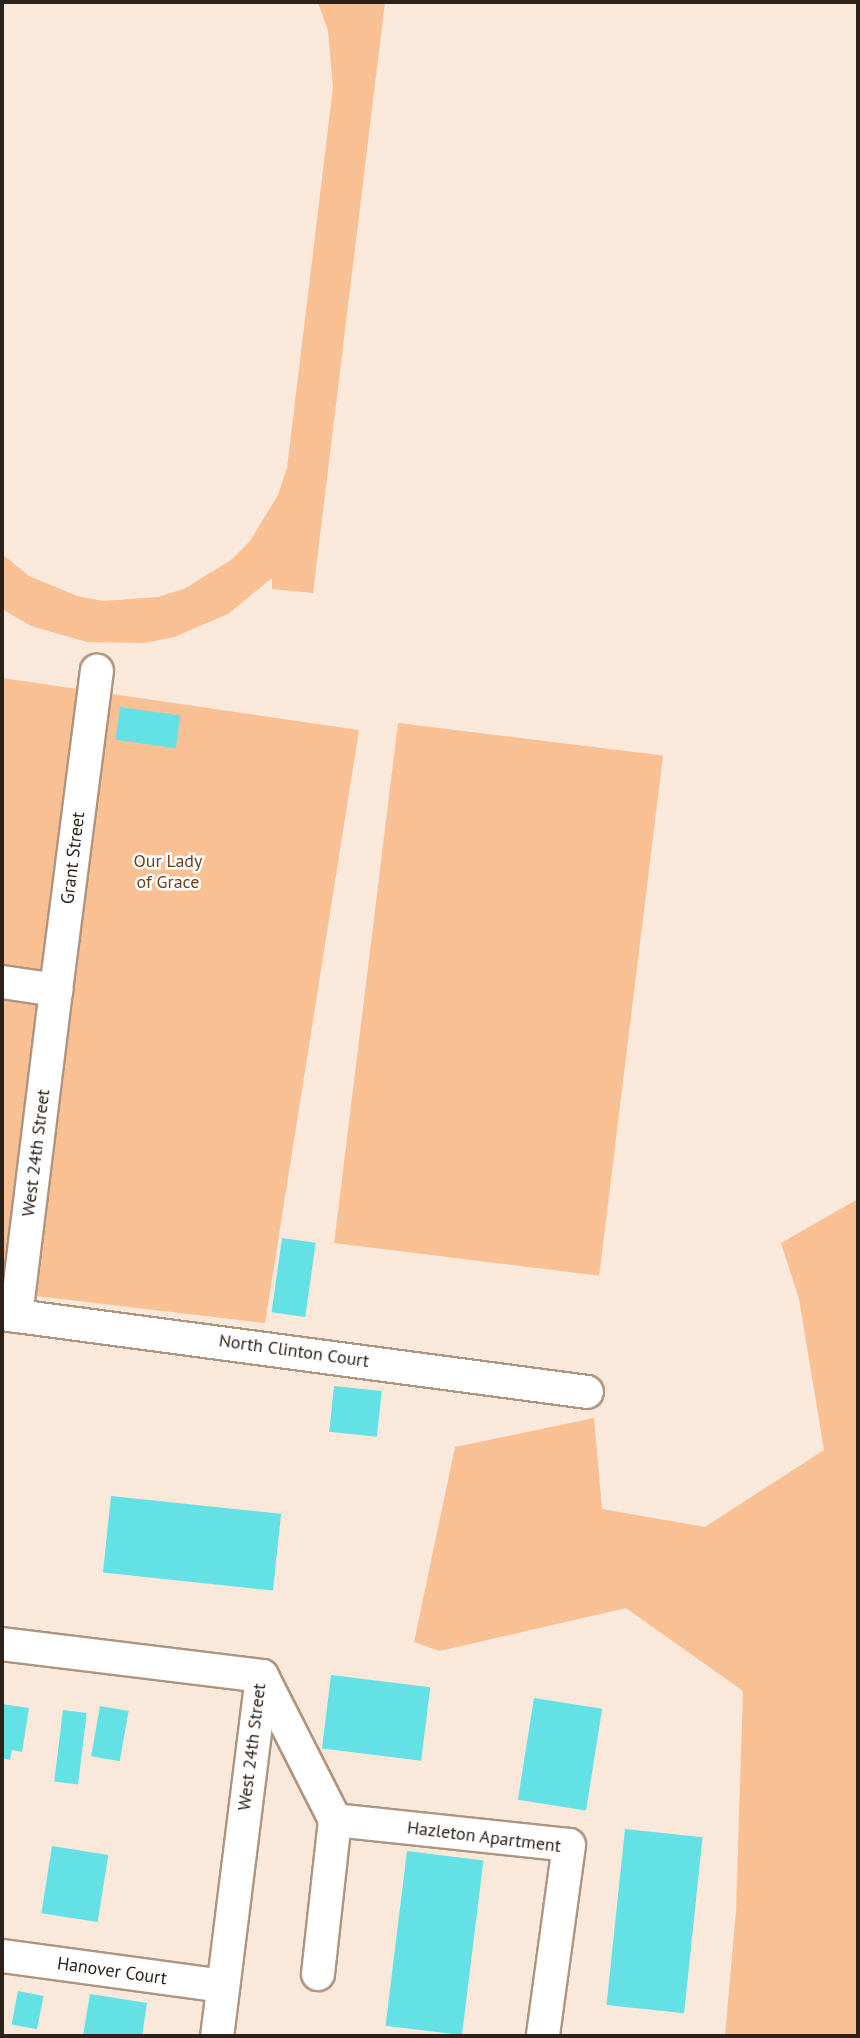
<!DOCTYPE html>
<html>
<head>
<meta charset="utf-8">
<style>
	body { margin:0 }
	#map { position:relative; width:860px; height:2038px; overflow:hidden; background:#fae8db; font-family:"PT Sans",sans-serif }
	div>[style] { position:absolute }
	.green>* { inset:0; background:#f9c094; transform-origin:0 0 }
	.building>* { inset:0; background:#63e1e4; transform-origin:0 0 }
	.roads { filter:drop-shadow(2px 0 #af947f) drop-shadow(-2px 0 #af947f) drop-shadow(0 2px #af947f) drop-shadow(0 -2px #af947f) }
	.minor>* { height:32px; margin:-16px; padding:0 16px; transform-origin:16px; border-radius:16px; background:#fff }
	span { translate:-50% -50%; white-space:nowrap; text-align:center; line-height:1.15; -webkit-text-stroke:5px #fff; paint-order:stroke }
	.street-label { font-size:18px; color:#2d221a }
	.park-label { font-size:18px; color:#6f4016 }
	.frame { position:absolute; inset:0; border:4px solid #2d221a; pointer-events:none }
</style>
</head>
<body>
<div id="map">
	<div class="green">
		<div style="clip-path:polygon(318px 2px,385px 2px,313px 593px,272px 589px,272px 578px,228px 614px,174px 637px,145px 643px,87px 642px,31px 626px,2px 609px,2px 554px,29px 576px,77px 596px,103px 601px,158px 597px,184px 589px,231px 560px,250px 541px,278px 495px,287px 468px,333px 87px,328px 31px)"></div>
		<div style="clip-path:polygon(2px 678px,359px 730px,265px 1323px,2px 1292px)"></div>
		<div style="left:398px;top:723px;width:267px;height:524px;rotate:7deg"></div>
		<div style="clip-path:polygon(858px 1199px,858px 2036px,725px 2036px,736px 1911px,743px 1691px,626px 1608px,439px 1651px,414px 1642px,455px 1447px,594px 1418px,602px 1509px,705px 1527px,824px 1450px,799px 1299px,781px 1243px)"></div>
	</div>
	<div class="building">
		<div style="left:120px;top:707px;width:61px;height:33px;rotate:8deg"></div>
		<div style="left:282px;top:1238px;width:34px;height:75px;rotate:8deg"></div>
		<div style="left:334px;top:1386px;width:48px;height:46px;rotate:6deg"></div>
		<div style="left:111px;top:1496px;width:171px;height:77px;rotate:6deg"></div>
		<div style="left:331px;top:1675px;width:100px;height:74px;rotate:7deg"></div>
		<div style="left:534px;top:1698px;width:69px;height:103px;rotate:9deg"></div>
		<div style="clip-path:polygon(2px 1704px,29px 1708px,22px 1752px,12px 1750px,10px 1760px,2px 1758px)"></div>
		<div style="left:100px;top:1706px;width:29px;height:51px;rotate:10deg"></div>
		<div style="left:63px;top:1710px;width:24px;height:72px;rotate:7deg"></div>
		<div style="left:625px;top:1829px;width:78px;height:177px;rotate:6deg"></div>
		<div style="left:52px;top:1846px;width:57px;height:68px;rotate:9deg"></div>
		<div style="left:407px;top:1851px;width:77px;height:176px;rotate:7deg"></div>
		<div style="left:18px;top:1991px;width:26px;height:34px;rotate:11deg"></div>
		<div style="clip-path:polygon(90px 1994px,147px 2003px,142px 2036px,83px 2036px)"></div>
	</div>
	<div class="roads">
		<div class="minor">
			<div style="left:2px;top:982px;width:55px;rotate:8.4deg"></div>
			<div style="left:56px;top:990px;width:322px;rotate:-82.7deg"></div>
			<div style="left:2px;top:1314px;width:590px;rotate:7.59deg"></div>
			<div style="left:16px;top:1316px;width:328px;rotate:-83deg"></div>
			<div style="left:2px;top:1644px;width:262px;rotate:7deg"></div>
			<div style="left:262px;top:1676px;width:363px;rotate:97.1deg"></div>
			<div style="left:262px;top:1676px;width:161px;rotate:63.1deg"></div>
			<div style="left:335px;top:1820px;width:235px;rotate:6.1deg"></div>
			<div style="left:569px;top:1845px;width:193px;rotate:97.8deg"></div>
			<div style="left:2px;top:1956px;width:223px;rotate:7.7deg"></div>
			<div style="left:318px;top:1974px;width:155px;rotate:-83.7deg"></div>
		</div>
	</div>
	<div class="street-label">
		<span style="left:73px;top:858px;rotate:-83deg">Grant Street</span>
		<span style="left:36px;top:1153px;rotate:-83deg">West 24th Street</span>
		<span style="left:294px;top:1351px;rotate:8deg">North Clinton Court</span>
		<span style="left:252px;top:1747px;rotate:-83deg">West 24th Street</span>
		<span style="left:484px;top:1837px;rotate:7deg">Hazleton Apartment</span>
		<span style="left:112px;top:1971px;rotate:8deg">Hanover Court</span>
	</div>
	<div class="park-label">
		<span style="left:168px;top:872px">Our Lady<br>of Grace</span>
	</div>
	<div class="frame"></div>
</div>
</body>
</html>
